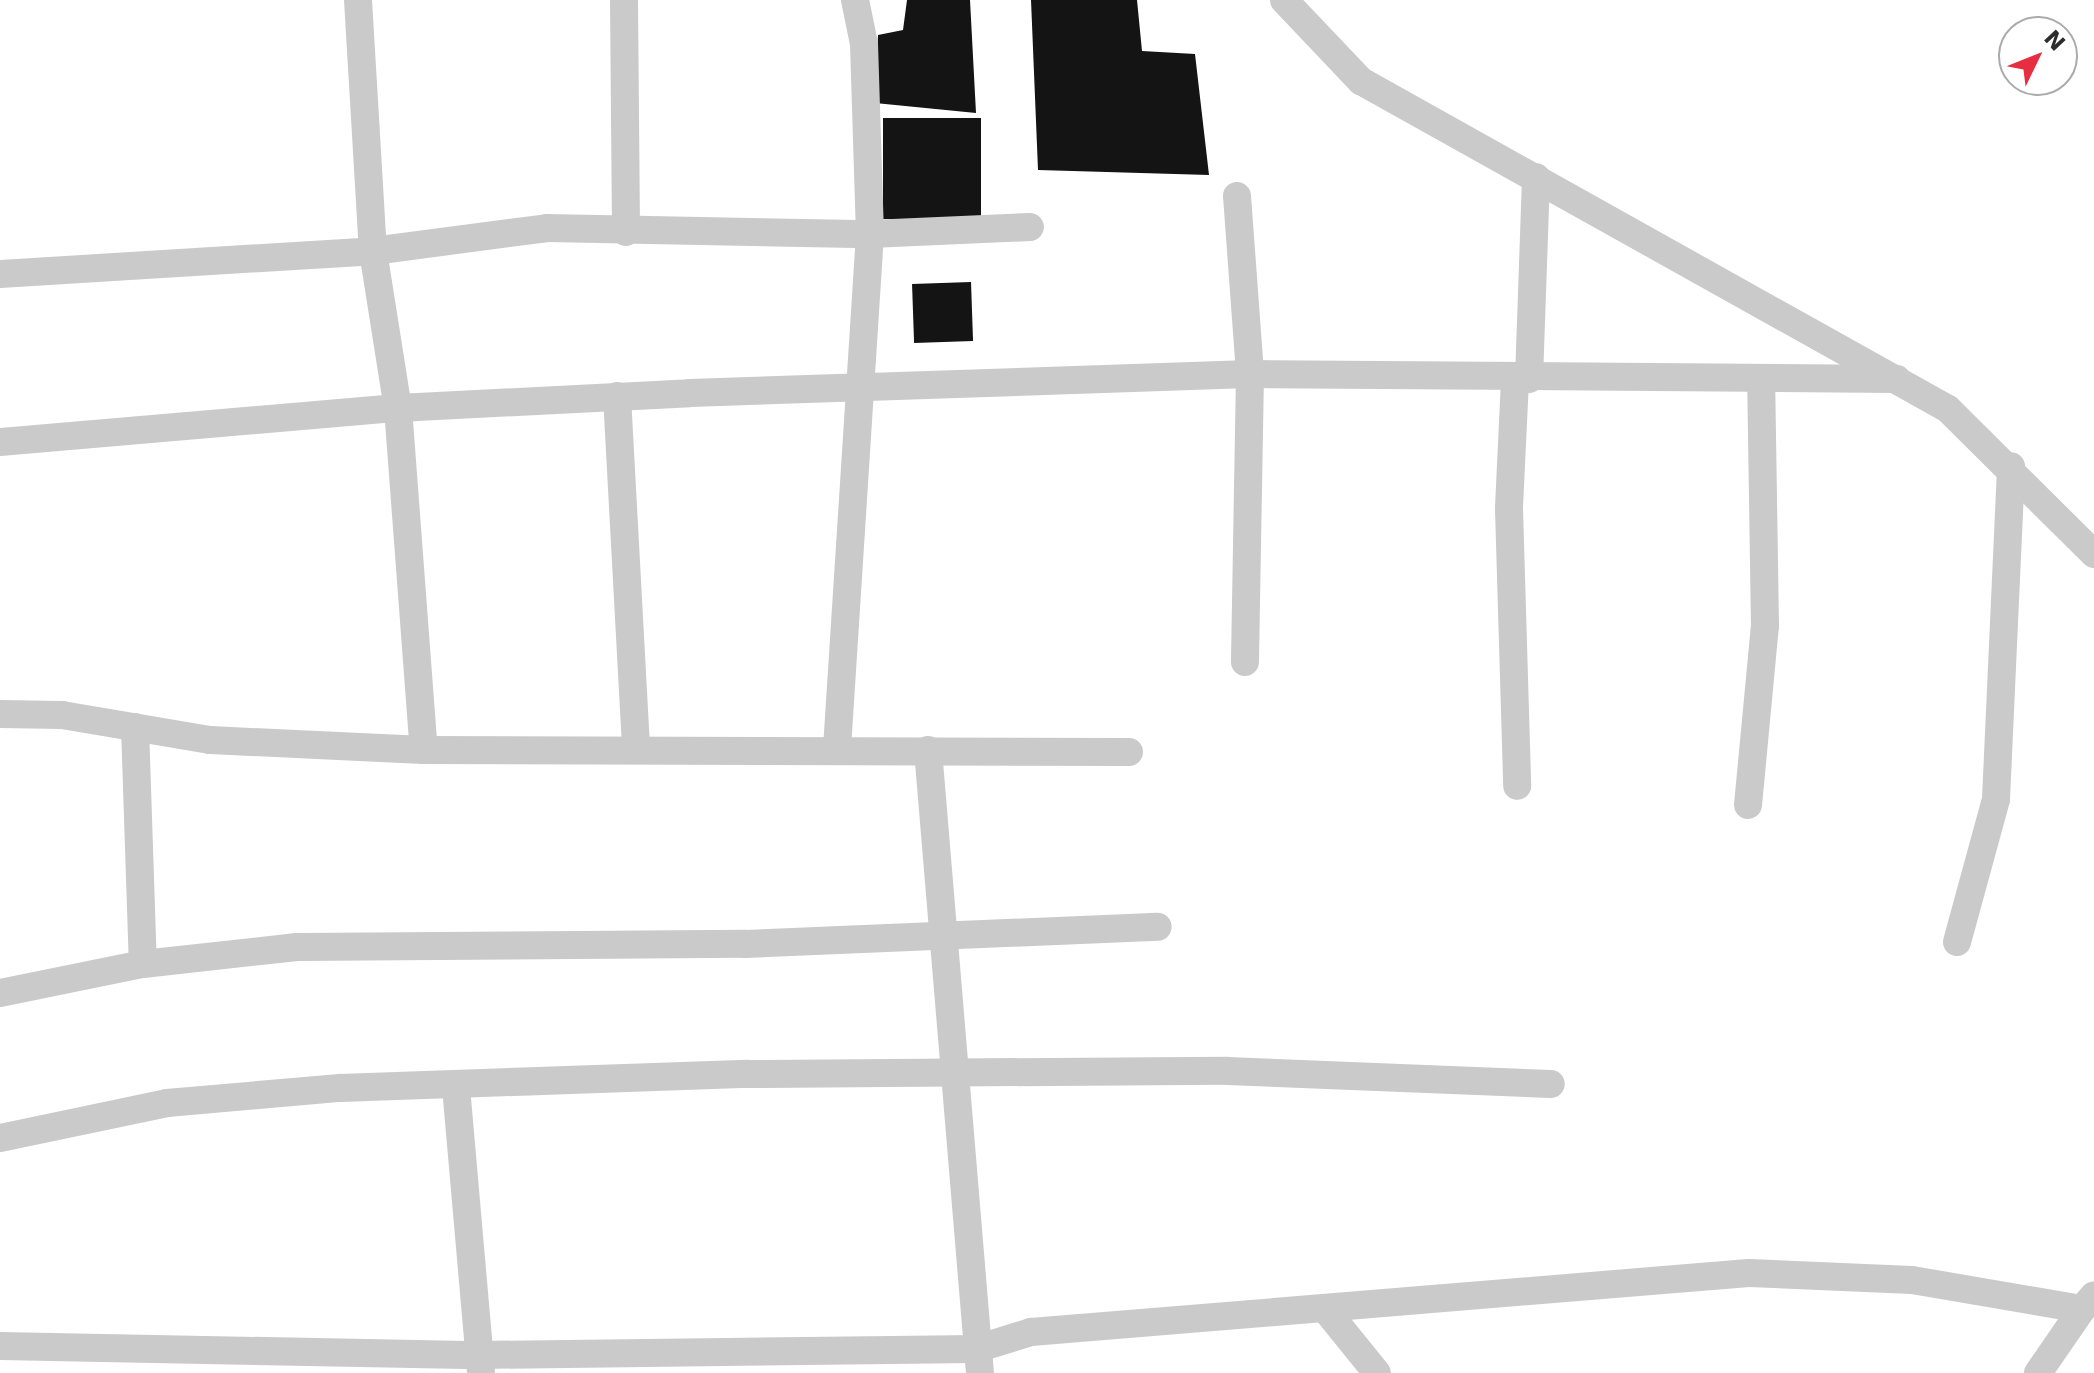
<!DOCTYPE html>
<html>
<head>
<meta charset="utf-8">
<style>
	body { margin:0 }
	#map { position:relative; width:2094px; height:1373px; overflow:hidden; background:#fff; font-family:"DejaVu Sans",sans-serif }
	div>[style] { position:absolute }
	.building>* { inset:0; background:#141414; transform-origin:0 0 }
	.street>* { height:28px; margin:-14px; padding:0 14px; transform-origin:14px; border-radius:14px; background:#cacaca }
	span { translate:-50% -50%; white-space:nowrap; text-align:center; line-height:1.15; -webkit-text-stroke:8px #fff; paint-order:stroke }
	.north { position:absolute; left:1998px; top:16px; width:80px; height:80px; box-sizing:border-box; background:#fff; border:2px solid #ababab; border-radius:50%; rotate:47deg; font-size:22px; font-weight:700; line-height:32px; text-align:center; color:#2d2d2d }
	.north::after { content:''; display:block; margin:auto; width:28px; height:36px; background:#e62e40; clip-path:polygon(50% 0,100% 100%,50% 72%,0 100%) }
</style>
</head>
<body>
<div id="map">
	<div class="building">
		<div style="clip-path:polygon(907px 0,970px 0,976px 113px,875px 103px,878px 35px,903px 30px)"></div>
		<div style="clip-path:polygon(1031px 0,1137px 0,1142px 51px,1195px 54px,1209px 175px,1038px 170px)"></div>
		<div style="left:883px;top:118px;width:98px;height:101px"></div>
		<div style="left:971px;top:282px;width:59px;height:59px;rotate:88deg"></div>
	</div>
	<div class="street">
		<div style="left:358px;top:0;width:251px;rotate:86.6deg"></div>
		<div style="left:373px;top:251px;width:159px;rotate:81deg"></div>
		<div style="left:398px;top:408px;width:343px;rotate:85.7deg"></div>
		<div style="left:624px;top:0;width:232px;rotate:89.5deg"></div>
		<div style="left:855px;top:0;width:45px;rotate:78.4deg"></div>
		<div style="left:864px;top:44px;width:190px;rotate:88.2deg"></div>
		<div style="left:870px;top:234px;width:160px;rotate:-2.5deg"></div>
		<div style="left:1284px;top:0;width:112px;rotate:46.5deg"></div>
		<div style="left:1361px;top:81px;width:672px;rotate:29.2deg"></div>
		<div style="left:1948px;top:409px;width:206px;rotate:44.8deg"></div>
		<div style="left:1237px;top:196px;width:178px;rotate:85.8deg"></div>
		<div style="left:1250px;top:374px;width:288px;rotate:91deg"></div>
		<div style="left:0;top:274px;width:374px;rotate:-3.5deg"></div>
		<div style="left:373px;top:251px;width:176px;rotate:-7.5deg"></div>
		<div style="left:547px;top:228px;width:323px;rotate:1.1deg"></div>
		<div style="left:870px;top:234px;width:515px;rotate:93.67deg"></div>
		<div style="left:1529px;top:379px;width:202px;rotate:-88deg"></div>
		<div style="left:1515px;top:380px;width:129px;rotate:92.7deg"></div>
		<div style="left:1509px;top:509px;width:277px;rotate:88.3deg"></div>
		<div style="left:617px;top:396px;width:353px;rotate:86.9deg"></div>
		<div style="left:0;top:442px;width:399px;rotate:-4.9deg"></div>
		<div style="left:398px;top:408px;width:292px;rotate:-2.9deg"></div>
		<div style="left:690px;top:393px;width:560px;rotate:-1.94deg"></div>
		<div style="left:1250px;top:374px;width:647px;rotate:0.44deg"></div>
		<div style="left:0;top:714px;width:62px;rotate:0.9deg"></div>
		<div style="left:62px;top:715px;width:150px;rotate:9.6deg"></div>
		<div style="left:210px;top:740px;width:214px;rotate:2.7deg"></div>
		<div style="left:424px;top:750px;width:705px;rotate:0.16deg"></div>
		<div style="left:135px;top:727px;width:237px;rotate:88.1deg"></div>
		<div style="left:928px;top:750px;width:625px;rotate:85.23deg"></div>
		<div style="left:1748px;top:805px;width:180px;rotate:-84.6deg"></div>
		<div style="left:1765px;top:626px;width:246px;rotate:-90.9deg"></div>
		<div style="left:1957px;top:942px;width:148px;rotate:-74.7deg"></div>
		<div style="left:1996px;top:799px;width:333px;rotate:-87.4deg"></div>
		<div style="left:0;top:993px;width:146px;rotate:-11.5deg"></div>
		<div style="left:143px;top:964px;width:155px;rotate:-6.3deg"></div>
		<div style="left:297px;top:947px;width:448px;rotate:-0.4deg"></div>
		<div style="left:745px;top:944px;width:413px;rotate:-2.4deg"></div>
		<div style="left:456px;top:1087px;width:286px;rotate:85deg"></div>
		<div style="left:0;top:1138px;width:171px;rotate:-11.8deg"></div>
		<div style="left:167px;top:1103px;width:174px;rotate:-5deg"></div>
		<div style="left:340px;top:1088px;width:408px;rotate:-2deg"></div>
		<div style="left:748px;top:1074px;width:479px;rotate:-0.4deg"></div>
		<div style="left:1227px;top:1071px;width:324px;rotate:2.3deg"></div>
		<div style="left:1326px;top:1310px;width:81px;rotate:51deg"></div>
		<div style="left:0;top:1346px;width:479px;rotate:1.1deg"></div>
		<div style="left:479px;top:1355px;width:497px;rotate:-0.7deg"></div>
		<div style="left:976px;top:1349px;width:58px;rotate:-17.2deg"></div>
		<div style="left:1031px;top:1332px;width:720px;rotate:-4.7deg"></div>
		<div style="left:1749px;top:1273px;width:163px;rotate:2.5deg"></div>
		<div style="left:1912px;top:1280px;width:172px;rotate:9.7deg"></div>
		<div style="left:2082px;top:1309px;width:18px;rotate:-49deg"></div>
		<div style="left:2038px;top:1373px;width:78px;rotate:-55.5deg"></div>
	</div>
	<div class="north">N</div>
</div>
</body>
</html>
